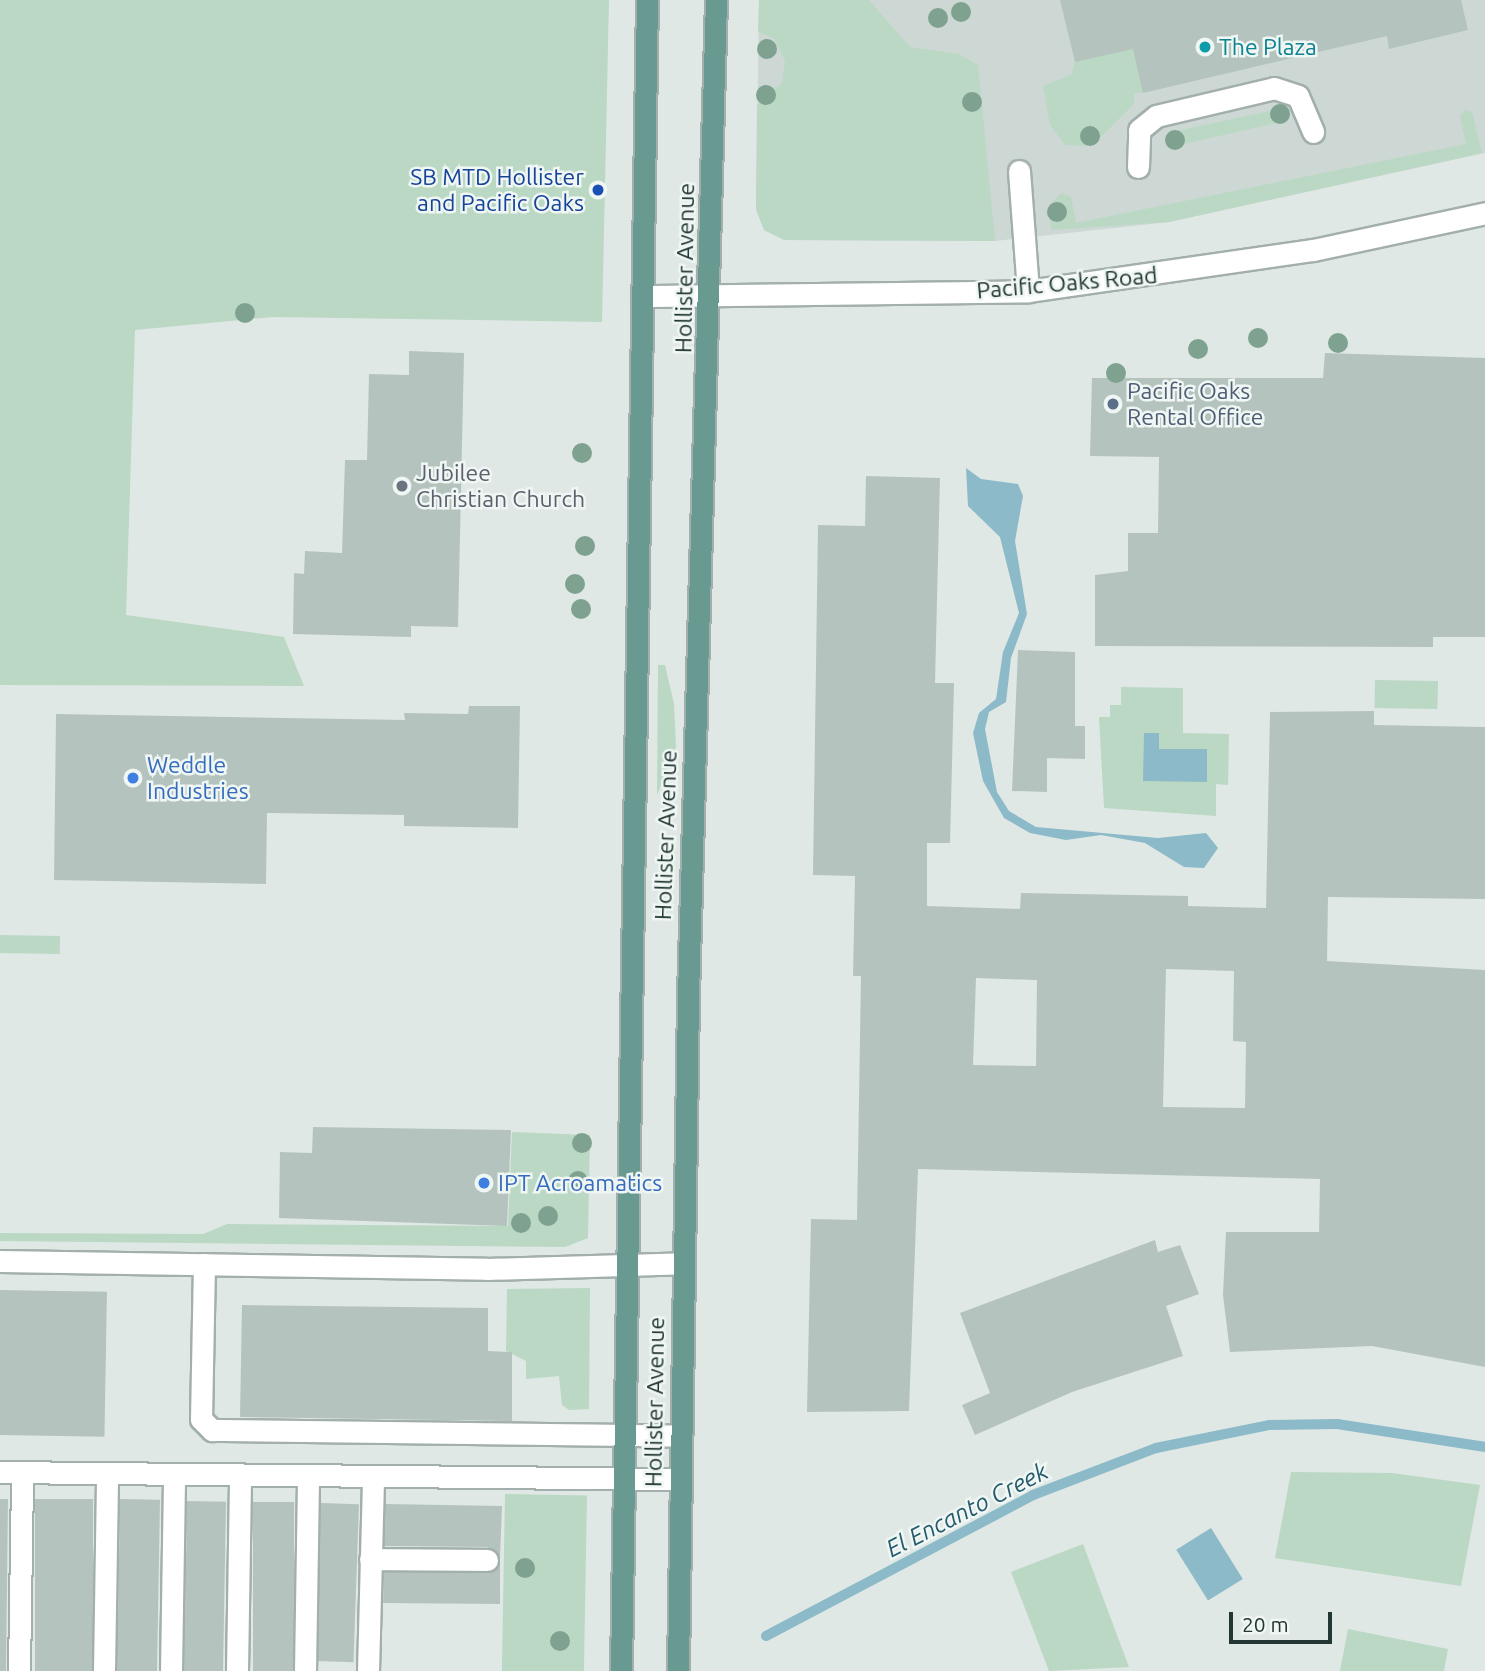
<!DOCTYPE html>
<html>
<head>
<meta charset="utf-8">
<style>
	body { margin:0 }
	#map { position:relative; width:1485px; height:1671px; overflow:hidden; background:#dfe8e5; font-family:Ubuntu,sans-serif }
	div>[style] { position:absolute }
	.built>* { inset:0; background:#cdd8d4 }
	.green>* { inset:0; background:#bad8c4; transform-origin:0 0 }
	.water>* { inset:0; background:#8cbac9; transform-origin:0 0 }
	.stream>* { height:10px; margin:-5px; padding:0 5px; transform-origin:5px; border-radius:5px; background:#8cbac9 }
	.building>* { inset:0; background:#b5c3be; transform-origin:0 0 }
	.roads { filter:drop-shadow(2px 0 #a3afac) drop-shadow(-2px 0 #a3afac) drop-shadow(0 2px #a3afac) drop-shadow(0 -2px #a3afac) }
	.minor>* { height:21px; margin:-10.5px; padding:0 10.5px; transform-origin:10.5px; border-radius:10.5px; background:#fff }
	.major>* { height:21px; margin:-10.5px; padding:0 10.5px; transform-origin:10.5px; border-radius:10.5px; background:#689a91 }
	.trees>* { width:20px; height:20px; margin:-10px; border-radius:50%; background:#7fa290 }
	.dots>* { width:19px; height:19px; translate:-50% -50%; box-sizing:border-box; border:4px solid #eff6f3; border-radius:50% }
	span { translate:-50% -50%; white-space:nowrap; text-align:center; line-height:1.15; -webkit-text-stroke:5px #eff6f3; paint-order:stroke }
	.culture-label { font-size:23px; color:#0d838f }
	.left { translate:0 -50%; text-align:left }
	.transit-label { font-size:23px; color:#164399 }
	.right { translate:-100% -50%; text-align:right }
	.street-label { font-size:23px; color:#223733 }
	.service-label { font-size:23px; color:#4e5e75 }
	.worship-label { font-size:23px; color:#5b616d }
	.shop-label { font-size:23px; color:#366cbe }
	.water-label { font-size:24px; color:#235a6c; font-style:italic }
	.scale { position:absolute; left:1229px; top:1612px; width:103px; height:32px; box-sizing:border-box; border:4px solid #223733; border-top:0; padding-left:9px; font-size:21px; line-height:24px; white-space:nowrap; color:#223733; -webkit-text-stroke:5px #eff6f3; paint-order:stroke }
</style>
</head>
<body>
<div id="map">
	<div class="built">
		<div style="clip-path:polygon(759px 0,1485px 0,1485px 153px,1169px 222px,995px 241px,784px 240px,764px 230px,756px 209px)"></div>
	</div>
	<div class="green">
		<div style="clip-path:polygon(0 0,609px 0,602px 322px,273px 317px,135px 330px,126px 615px,284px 637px,304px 686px,0 685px)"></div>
		<div style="clip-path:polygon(759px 0,869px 0,910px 47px,959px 54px,978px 65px,995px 241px,784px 240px,764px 230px,756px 209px,757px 105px,782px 83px,785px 61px,774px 39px,758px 31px)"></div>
		<div style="clip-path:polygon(1134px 45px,1145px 91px,1134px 94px,1134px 104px,1092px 146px,1065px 145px,1050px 125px,1043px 86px,1071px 75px,1076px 59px)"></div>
		<div style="clip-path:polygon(1279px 109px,1288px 113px,1281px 122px,1175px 146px,1167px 142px,1172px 132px)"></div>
		<div style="clip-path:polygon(1465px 110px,1472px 112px,1482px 153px,1169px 222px,1051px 230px,1049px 206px,1061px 193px,1071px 197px,1076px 223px,1466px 144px,1460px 116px)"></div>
		<div style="clip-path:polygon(658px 665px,665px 665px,674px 704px,676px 747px,657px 795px)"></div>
		<div style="left:1375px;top:680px;width:63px;height:28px;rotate:1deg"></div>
		<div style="clip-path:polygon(1121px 687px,1183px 688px,1183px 733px,1229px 734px,1228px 785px,1216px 784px,1216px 816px,1104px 808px,1099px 717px,1110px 717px,1110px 705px,1121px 705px)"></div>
		<div style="left:0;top:935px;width:60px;height:18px;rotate:1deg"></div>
		<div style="clip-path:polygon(512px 1132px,590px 1135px,588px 1238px,565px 1247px,0 1241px,0 1233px,203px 1234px,227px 1224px,508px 1226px)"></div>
		<div style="clip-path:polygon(590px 1288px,589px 1409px,569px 1410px,562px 1405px,559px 1376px,526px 1379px,526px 1361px,506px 1351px,507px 1289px)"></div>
		<div style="clip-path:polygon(1291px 1472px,1392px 1473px,1480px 1485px,1461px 1586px,1275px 1558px)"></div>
		<div style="left:505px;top:1494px;width:82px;height:177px;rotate:1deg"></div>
		<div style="clip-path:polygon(1083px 1544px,1129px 1667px,1049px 1671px,1011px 1572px)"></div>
		<div style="clip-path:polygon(1348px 1629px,1448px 1649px,1444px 1671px,1340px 1671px)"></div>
	</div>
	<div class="water">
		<div style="clip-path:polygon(966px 468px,981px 479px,1018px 484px,1023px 496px,1015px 541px,1027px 614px,1011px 658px,1006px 702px,989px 712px,985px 729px,997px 792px,1009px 811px,1036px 827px,1158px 838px,1206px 833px,1218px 848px,1204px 868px,1184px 867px,1145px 843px,1101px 835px,1066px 840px,1030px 833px,1004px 818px,983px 781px,973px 733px,979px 713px,996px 699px,1003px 652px,1019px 613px,1000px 537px,968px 506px)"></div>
		<div style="clip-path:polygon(1144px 733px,1159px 733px,1159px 749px,1207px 749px,1207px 782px,1143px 781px)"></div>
		<div style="left:1211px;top:1528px;width:60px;height:41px;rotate:58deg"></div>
	</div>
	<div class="stream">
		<div style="left:766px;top:1636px;width:302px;rotate:-27.8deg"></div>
		<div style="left:1033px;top:1495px;width:132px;rotate:-20.9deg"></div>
		<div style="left:1156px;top:1448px;width:115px;rotate:-11.5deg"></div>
		<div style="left:1269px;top:1425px;width:68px;rotate:-0.8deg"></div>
		<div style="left:1337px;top:1424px;width:150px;rotate:8.8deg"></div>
	</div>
	<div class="building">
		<div style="clip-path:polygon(1060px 0,1461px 0,1468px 30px,1389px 49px,1387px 36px,1143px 93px,1133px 49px,1075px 62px)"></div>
		<div style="clip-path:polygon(409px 351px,464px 353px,458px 627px,411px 626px,411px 637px,293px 634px,294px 573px,304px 574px,305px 551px,342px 553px,345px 460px,367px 460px,369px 374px,409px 375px)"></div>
		<div style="clip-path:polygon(1325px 353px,1485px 358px,1485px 637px,1433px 637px,1433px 647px,1095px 646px,1095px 575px,1128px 571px,1128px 533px,1158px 533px,1159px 457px,1090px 456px,1092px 378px,1323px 378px)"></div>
		<div style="clip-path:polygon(evenodd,866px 476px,940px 478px,935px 683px,954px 683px,950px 843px,927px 843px,927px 906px,1020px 909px,1021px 893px,1188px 896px,1188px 906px,1266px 908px,1270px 712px,1374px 711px,1374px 725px,1485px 727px,1485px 899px,1328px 897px,1327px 961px,1485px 970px,1485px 1367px,1372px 1346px,1230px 1352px,1223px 1295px,1226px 1232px,1319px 1232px,1320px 1179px,918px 1169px,909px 1411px,807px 1412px,811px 1219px,857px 1220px,861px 976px,853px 976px,855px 876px,813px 875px,818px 525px,865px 526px,866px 476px,1166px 969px,1234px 971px,1233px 1041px,1246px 1042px,1245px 1108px,1163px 1107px,1166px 969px,866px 476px,976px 978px,1037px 980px,1036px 1066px,973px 1065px,976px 978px)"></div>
		<div style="clip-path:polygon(1018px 650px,1075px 652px,1075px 726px,1085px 726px,1085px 759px,1047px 758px,1047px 792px,1012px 791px)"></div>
		<div style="clip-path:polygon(469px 706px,520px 706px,518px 828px,404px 826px,404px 815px,267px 813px,266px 884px,54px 880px,56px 714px,405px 720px,404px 713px,468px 714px)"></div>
		<div style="clip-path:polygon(313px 1127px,511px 1130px,507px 1226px,279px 1218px,280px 1152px,312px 1153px)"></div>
		<div style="clip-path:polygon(1155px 1240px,1158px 1252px,1180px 1245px,1199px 1294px,1166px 1306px,1183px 1356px,1072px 1392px,975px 1435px,962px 1405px,990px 1393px,960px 1313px)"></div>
		<div style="left:0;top:1290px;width:107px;height:145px;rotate:1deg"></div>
		<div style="clip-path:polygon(242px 1305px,488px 1308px,488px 1351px,512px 1352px,512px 1421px,240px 1417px)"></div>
		<div style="clip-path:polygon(0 1499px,8px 1499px,6px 1671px,0 1671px)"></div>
		<div style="left:35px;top:1499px;width:58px;height:172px"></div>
		<div style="left:120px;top:1499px;width:40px;height:172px;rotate:1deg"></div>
		<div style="left:187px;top:1501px;width:39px;height:170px;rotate:1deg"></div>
		<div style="left:253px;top:1502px;width:41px;height:169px"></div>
		<div style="left:321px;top:1503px;width:38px;height:158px;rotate:2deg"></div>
		<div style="clip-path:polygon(385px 1504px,502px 1506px,500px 1559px,487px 1547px,384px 1546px)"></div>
		<div style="clip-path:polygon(500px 1561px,500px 1604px,383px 1603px,384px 1572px,487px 1573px)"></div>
	</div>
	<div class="roads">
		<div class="minor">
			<div style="left:1138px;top:167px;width:37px;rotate:-88deg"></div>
			<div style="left:1139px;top:130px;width:22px;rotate:-39deg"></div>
			<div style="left:1156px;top:116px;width:121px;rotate:-13.3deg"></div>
			<div style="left:1274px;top:88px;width:25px;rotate:18deg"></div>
			<div style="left:1298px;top:96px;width:39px;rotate:67deg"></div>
			<div style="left:1019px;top:171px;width:120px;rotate:85.7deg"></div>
			<div style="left:642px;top:296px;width:386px;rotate:-0.7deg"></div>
			<div style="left:1028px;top:291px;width:288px;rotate:-8.2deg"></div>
			<div style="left:1313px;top:250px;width:176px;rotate:-12.1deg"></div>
			<div style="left:0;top:1261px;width:487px;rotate:0.9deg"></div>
			<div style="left:487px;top:1269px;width:197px;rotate:-1.7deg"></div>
			<div style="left:204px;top:1264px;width:155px;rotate:91.1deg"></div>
			<div style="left:201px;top:1419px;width:16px;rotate:45deg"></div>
			<div style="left:212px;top:1430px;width:469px;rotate:0.7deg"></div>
			<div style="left:0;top:1472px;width:680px;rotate:0.59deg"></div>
			<div style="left:370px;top:1559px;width:117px;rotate:0.5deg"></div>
			<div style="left:19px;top:1671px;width:198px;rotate:-89.1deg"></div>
			<div style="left:104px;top:1671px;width:197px;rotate:-89.1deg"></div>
			<div style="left:171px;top:1671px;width:197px;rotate:-89.1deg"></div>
			<div style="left:237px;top:1671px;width:196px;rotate:-89.1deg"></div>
			<div style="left:305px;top:1671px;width:195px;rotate:-89.1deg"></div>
			<div style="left:368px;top:1671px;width:195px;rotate:-88.5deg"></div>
		</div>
		<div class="major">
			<div style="left:621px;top:1671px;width:1671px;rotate:-89.11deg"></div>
			<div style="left:678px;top:1671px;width:675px;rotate:-89.15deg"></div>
			<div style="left:688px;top:996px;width:996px;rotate:-88.39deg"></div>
		</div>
	</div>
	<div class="trees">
		<div style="left:961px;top:12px"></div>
		<div style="left:938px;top:18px"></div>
		<div style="left:767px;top:49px"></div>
		<div style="left:766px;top:95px"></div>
		<div style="left:972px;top:102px"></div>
		<div style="left:1280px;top:114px"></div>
		<div style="left:1090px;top:136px"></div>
		<div style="left:1175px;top:140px"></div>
		<div style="left:1057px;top:212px"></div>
		<div style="left:245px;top:313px"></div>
		<div style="left:1258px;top:338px"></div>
		<div style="left:1338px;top:343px"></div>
		<div style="left:1198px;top:349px"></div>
		<div style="left:1116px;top:373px"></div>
		<div style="left:582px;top:453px"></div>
		<div style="left:585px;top:546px"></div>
		<div style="left:575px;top:584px"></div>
		<div style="left:581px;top:609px"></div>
		<div style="left:582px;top:1143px"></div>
		<div style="left:578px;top:1181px"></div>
		<div style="left:548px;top:1216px"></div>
		<div style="left:521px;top:1223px"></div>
		<div style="left:525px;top:1568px"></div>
		<div style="left:560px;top:1641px"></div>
	</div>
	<div class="dots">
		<div style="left:1205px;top:47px;background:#0f9aa8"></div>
		<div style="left:598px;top:190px;background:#1a4fb4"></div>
		<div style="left:1113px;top:404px;background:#5c6f8a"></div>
		<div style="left:402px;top:486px;background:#6b7280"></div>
		<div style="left:133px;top:778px;background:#3f7fe0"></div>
		<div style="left:484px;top:1183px;background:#3f7fe0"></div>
	</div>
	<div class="culture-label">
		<span class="left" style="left:1219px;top:47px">The Plaza</span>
	</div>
	<div class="transit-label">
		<span class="right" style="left:584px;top:190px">SB MTD Hollister<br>and Pacific Oaks</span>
	</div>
	<div class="street-label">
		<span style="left:685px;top:268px;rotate:-89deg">Hollister Avenue</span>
		<span style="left:1067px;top:283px;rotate:-5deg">Pacific Oaks Road</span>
		<span style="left:666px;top:835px;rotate:-88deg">Hollister Avenue</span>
		<span style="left:655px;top:1402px;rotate:-89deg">Hollister Avenue</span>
	</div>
	<div class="service-label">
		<span class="left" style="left:1127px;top:404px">Pacific Oaks<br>Rental Office</span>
	</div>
	<div class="worship-label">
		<span class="left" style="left:416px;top:486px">Jubilee<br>Christian Church</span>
	</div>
	<div class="shop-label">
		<span class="left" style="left:147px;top:778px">Weddle<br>Industries</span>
		<span class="left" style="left:498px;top:1183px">IPT Acroamatics</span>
	</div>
	<div class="water-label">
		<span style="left:967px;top:1510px;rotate:-27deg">El Encanto Creek</span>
	</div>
	<div class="scale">20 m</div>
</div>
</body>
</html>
